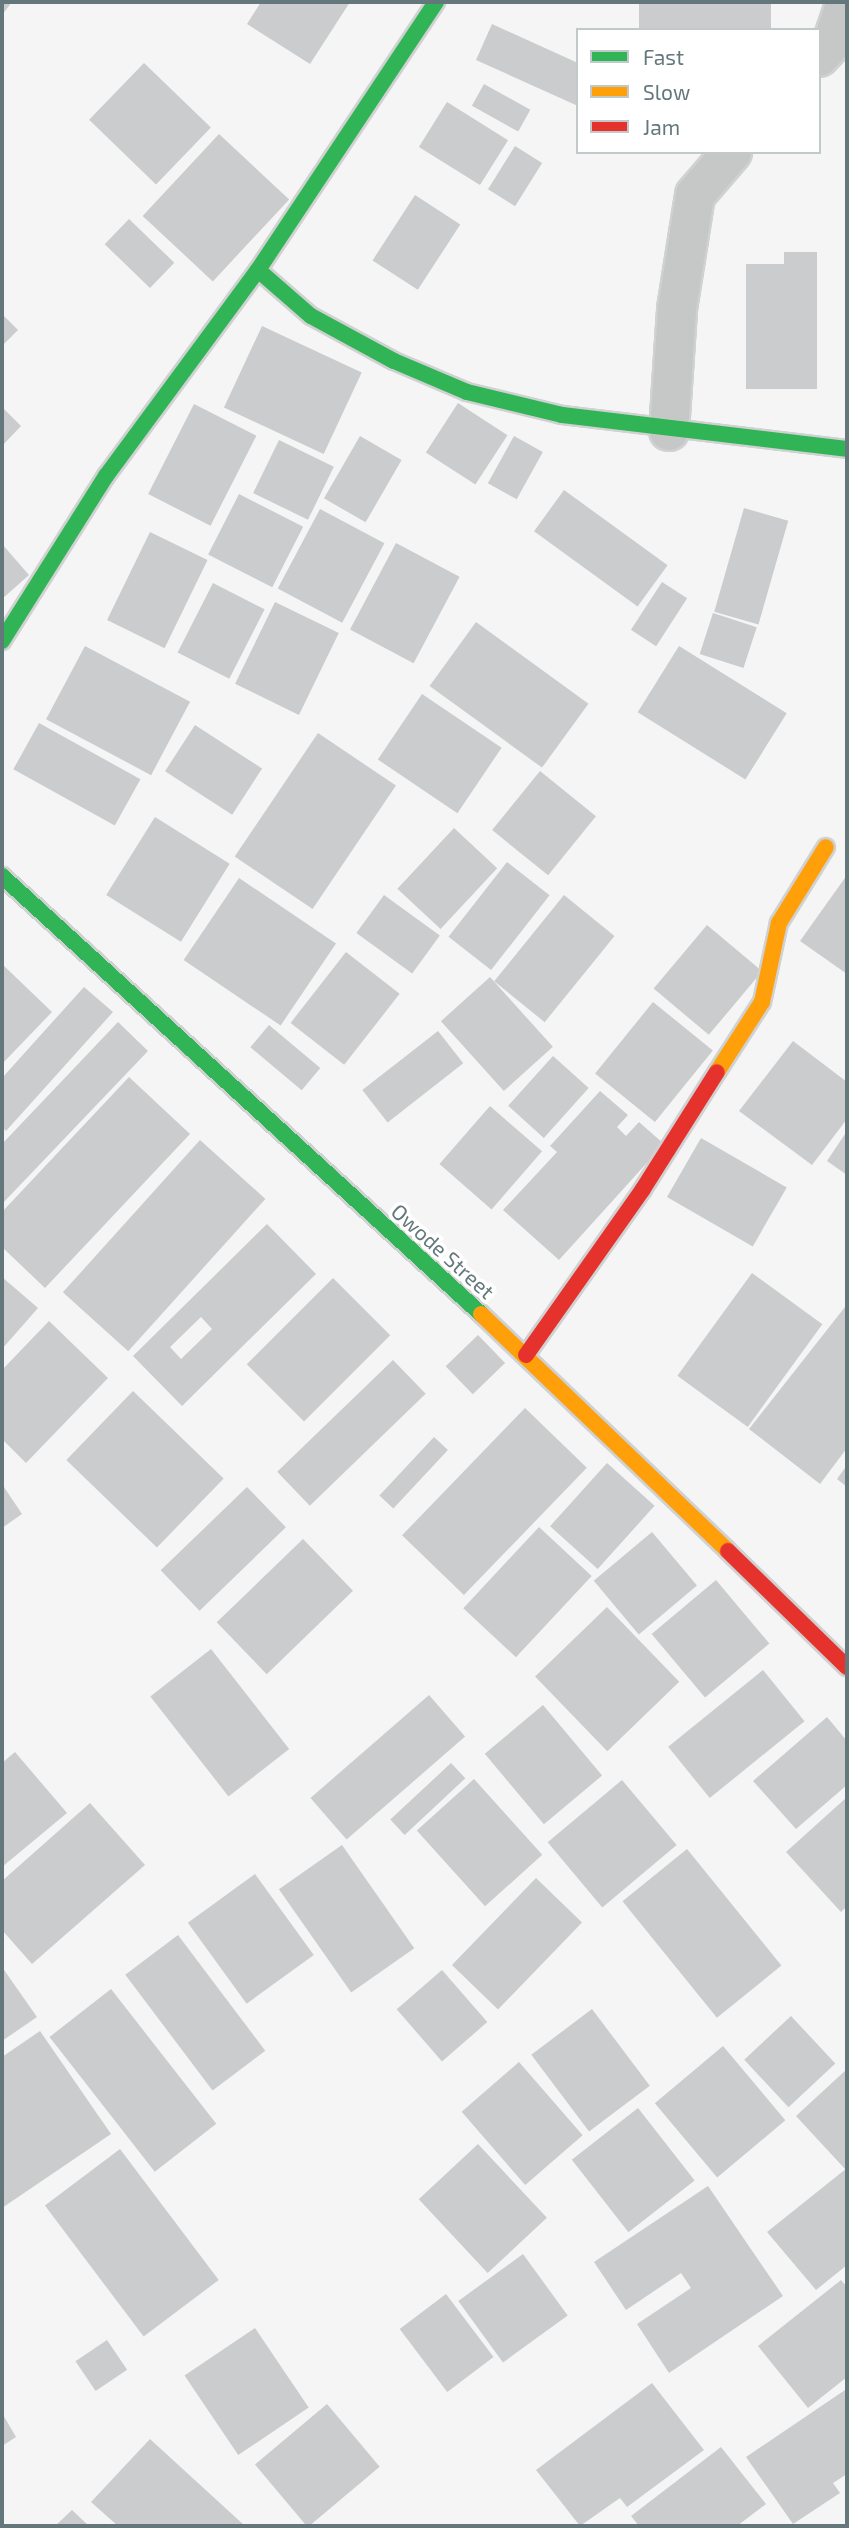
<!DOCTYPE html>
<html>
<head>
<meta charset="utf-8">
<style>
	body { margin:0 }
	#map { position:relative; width:849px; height:2528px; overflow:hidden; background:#f5f5f5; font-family:"Exo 2",sans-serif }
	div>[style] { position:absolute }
	.building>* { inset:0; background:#cacccd; transform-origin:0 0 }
	.roads { filter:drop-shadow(2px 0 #d0d1d2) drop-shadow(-2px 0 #d0d1d2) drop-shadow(0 2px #d0d1d2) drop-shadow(0 -2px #d0d1d2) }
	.street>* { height:38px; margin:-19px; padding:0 19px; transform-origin:19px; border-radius:19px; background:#c6c8c8 }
	.fast>* { height:16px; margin:-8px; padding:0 8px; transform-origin:8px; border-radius:8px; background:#30b455 }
	.slow>* { height:16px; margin:-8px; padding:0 8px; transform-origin:8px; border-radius:8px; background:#ff9f0a }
	.jam>* { height:16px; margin:-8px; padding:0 8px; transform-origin:8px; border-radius:8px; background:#e5322d }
	span { translate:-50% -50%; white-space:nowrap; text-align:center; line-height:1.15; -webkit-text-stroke:7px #fff; paint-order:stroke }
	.street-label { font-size:21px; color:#64787c }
	.frame { position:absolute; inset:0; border:4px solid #64787c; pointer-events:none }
	.legend { position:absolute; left:576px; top:28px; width:245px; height:126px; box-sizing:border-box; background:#fff; border:2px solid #c1c9cb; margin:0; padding:9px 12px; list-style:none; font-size:21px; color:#64787c }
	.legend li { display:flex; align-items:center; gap:14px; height:35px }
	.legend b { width:35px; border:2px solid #c1c9cb }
</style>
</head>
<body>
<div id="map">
	<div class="building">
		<div style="clip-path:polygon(2px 2px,12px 2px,2px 15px)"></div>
		<div style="clip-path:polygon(261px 2px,350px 2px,310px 64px,247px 24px)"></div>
		<div style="left:639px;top:2px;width:132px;height:28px"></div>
		<div style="clip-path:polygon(492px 24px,578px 63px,578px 106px,476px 60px)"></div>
		<div style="left:144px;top:63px;width:93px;height:79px;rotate:44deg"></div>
		<div style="left:484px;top:84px;width:53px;height:25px;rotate:29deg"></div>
		<div style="left:447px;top:102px;width:72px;height:53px;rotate:32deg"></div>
		<div style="left:219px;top:134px;width:96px;height:112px;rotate:43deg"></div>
		<div style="left:515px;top:146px;width:32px;height:51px;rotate:32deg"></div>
		<div style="left:415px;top:195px;width:54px;height:78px;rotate:33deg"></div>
		<div style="left:129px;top:219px;width:63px;height:35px;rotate:44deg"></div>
		<div style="clip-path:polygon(784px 252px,817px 252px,817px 389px,746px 389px,746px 264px,784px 264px)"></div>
		<div style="clip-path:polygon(2px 314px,18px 330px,2px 346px)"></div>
		<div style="left:262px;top:326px;width:110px;height:90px;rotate:25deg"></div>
		<div style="left:458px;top:403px;width:59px;height:59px;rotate:33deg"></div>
		<div style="left:194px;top:404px;width:70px;height:101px;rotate:27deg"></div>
		<div style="clip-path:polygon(2px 407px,21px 426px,2px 446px)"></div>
		<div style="left:360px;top:436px;width:48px;height:72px;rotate:30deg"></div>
		<div style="left:514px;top:436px;width:33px;height:54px;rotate:29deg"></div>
		<div style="left:279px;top:440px;width:61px;height:59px;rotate:26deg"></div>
		<div style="left:564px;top:490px;width:128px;height:51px;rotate:36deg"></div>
		<div style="left:239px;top:494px;width:72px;height:68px;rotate:27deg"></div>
		<div style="left:744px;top:508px;width:46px;height:108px;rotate:16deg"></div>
		<div style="left:320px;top:509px;width:73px;height:90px;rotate:28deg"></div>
		<div style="left:150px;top:532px;width:64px;height:98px;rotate:26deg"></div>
		<div style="left:396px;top:543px;width:72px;height:98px;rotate:28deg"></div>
		<div style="clip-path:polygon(2px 544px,29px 575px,2px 599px)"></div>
		<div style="left:662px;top:582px;width:30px;height:57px;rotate:33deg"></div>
		<div style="left:213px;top:583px;width:58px;height:78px;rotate:27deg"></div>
		<div style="left:275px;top:602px;width:71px;height:91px;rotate:26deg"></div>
		<div style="left:713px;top:613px;width:46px;height:43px;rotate:18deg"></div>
		<div style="left:476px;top:622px;width:139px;height:79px;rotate:36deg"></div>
		<div style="left:85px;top:646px;width:119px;height:83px;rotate:28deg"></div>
		<div style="left:679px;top:646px;width:127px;height:78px;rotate:32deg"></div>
		<div style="left:422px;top:694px;width:96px;height:79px;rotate:34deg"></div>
		<div style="left:39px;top:723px;width:116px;height:53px;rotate:29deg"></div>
		<div style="left:195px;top:725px;width:80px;height:55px;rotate:33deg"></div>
		<div style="left:318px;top:733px;width:94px;height:149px;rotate:34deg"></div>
		<div style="left:540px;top:771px;width:72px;height:76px;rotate:39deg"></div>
		<div style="left:155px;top:817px;width:88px;height:92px;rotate:32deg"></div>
		<div style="left:454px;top:828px;width:59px;height:83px;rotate:43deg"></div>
		<div style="left:507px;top:862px;width:54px;height:95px;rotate:38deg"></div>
		<div style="clip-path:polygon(847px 875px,847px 974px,800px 941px)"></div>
		<div style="left:239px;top:878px;width:117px;height:99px;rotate:34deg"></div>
		<div style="left:384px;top:895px;width:69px;height:47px;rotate:36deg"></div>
		<div style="left:564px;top:895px;width:65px;height:111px;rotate:39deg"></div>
		<div style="left:707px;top:925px;width:72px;height:83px;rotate:40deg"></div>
		<div style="left:346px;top:952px;width:68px;height:90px;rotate:38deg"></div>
		<div style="clip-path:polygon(2px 964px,52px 1012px,2px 1064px)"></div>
		<div style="left:490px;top:977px;width:94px;height:66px;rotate:48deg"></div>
		<div style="clip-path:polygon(84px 987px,113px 1012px,6px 1131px,2px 1127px,2px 1078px)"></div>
		<div style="left:653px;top:1002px;width:77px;height:92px;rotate:39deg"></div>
		<div style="clip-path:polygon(118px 1022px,148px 1051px,2px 1204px,2px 1144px)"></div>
		<div style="left:269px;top:1025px;width:67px;height:29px;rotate:40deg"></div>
		<div style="left:438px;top:1031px;width:41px;height:96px;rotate:52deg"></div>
		<div style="clip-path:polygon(793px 1041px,847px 1082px,847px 1119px,812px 1165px,739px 1111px)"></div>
		<div style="left:553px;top:1056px;width:48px;height:67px;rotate:42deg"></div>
		<div style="clip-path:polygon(129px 1077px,190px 1134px,45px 1288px,2px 1247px,2px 1212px)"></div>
		<div style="clip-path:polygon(600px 1091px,628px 1115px,617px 1127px,626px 1136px,639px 1122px,664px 1144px,559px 1260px,503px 1210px,557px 1152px,550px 1146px)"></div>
		<div style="left:490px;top:1106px;width:69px;height:77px;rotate:41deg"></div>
		<div style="clip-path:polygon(847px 1131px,847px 1175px,827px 1161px)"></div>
		<div style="left:701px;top:1138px;width:99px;height:68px;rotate:30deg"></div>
		<div style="left:200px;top:1140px;width:88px;height:205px;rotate:42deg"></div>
		<div style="clip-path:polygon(evenodd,267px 1224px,316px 1274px,182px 1406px,133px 1356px,267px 1224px,201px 1317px,212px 1329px,181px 1359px,170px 1347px,201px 1317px)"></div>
		<div style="left:752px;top:1273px;width:87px;height:127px;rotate:36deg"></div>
		<div style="clip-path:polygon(2px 1277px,38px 1308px,2px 1349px)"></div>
		<div style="left:333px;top:1278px;width:81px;height:122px;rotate:45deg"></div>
		<div style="clip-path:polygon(845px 1307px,847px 1448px,820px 1484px,749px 1429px)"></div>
		<div style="clip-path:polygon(49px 1321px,108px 1378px,26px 1463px,2px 1439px,2px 1370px)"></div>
		<div style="left:478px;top:1335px;width:39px;height:45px;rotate:46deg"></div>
		<div style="left:393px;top:1360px;width:47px;height:161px;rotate:46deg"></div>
		<div style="left:133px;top:1391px;width:126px;height:96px;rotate:44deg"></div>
		<div style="left:525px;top:1408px;width:86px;height:177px;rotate:44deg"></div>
		<div style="left:434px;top:1437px;width:19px;height:80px;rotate:43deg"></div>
		<div style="left:607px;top:1463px;width:64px;height:85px;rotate:42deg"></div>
		<div style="clip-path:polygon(847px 1465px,847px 1487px,837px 1479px)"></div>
		<div style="clip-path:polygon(2px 1484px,22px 1514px,2px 1528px)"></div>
		<div style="left:247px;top:1487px;width:56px;height:120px;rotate:46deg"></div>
		<div style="left:539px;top:1527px;width:72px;height:111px;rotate:43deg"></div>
		<div style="left:652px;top:1532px;width:70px;height:76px;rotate:50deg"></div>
		<div style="left:303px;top:1539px;width:72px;height:120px;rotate:46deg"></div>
		<div style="left:716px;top:1580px;width:83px;height:84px;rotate:50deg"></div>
		<div style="left:607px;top:1607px;width:104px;height:100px;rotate:46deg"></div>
		<div style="left:211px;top:1649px;width:127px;height:77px;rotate:52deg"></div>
		<div style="left:763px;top:1670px;width:66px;height:122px;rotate:51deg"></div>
		<div style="left:429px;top:1695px;width:55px;height:157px;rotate:49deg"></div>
		<div style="left:543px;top:1705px;width:92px;height:76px;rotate:50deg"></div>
		<div style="clip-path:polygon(827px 1717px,847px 1741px,847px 1785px,796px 1829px,753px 1781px)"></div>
		<div style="clip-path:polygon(15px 1752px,67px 1813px,2px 1867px,2px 1763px)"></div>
		<div style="left:451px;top:1763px;width:21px;height:83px;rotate:47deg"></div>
		<div style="left:474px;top:1779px;width:102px;height:77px;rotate:48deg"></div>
		<div style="left:622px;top:1780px;width:85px;height:97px;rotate:50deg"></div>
		<div style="clip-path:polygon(847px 1797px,847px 1906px,841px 1912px,786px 1852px)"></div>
		<div style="clip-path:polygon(90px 1803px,145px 1865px,32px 1964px,2px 1930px,2px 1881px)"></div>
		<div style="left:342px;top:1845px;width:126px;height:77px;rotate:55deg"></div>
		<div style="left:687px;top:1849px;width:150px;height:83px;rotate:51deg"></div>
		<div style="left:255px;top:1874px;width:100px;height:83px;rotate:54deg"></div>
		<div style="left:536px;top:1878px;width:64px;height:121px;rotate:44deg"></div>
		<div style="left:178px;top:1935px;width:145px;height:66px;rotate:53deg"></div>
		<div style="clip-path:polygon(2px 1967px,37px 2017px,2px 2041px)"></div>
		<div style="left:442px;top:1970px;width:69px;height:60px;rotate:49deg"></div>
		<div style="left:111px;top:1989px;width:171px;height:78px;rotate:52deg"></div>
		<div style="left:592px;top:2009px;width:96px;height:76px;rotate:53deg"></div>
		<div style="left:791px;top:2016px;width:65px;height:64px;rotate:47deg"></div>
		<div style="clip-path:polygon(40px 2031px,111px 2134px,2px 2208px,2px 2057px)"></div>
		<div style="left:723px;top:2046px;width:97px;height:89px;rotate:50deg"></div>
		<div style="left:519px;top:2062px;width:97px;height:76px;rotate:49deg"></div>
		<div style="clip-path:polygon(847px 2069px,847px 2166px,845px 2169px,796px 2116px)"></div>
		<div style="left:638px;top:2108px;width:92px;height:84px;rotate:52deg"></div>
		<div style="left:478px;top:2144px;width:101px;height:81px;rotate:47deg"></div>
		<div style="left:120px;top:2149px;width:164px;height:94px;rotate:53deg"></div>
		<div style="clip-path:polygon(847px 2168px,847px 2265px,816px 2290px,767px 2232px)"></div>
		<div style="clip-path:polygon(708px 2186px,783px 2296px,669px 2373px,637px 2324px,691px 2288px,681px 2273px,626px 2310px,594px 2262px)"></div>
		<div style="left:523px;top:2254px;width:76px;height:80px;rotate:54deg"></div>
		<div style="clip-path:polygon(841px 2280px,847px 2287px,847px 2377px,808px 2408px,758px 2346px)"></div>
		<div style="left:446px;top:2294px;width:79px;height:58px;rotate:53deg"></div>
		<div style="left:255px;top:2328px;width:96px;height:85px;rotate:56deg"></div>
		<div style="left:107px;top:2340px;width:36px;height:38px;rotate:56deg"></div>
		<div style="clip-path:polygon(652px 2383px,704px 2450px,627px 2507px,620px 2498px,580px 2526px,536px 2470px)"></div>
		<div style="clip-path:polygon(845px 2390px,847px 2474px,833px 2483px,840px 2493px,793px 2524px,746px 2457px)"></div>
		<div style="left:327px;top:2404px;width:82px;height:94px;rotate:50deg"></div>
		<div style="clip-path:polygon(2px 2413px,16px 2437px,2px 2446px)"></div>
		<div style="clip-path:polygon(150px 2439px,245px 2526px,118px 2526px,91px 2502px)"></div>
		<div style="clip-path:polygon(721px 2447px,766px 2504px,737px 2526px,639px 2526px,631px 2516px)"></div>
		<div style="clip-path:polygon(72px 2510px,89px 2526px,55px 2526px)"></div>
	</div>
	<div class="roads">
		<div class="street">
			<div style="left:819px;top:57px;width:19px;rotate:-47deg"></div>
			<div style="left:832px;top:43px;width:43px;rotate:-71.1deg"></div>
			<div style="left:669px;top:431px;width:122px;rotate:-86.2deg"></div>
			<div style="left:677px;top:309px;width:115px;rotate:-81deg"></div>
			<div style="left:695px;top:195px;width:57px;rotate:-49.3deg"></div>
		</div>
		<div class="fast">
			<div style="left:258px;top:270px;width:70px;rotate:41deg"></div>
			<div style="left:311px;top:316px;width:94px;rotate:28.5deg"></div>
			<div style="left:394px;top:361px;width:79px;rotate:23deg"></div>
			<div style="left:467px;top:392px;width:98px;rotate:13.6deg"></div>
			<div style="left:562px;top:415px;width:287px;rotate:6.8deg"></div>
			<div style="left:2px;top:641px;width:195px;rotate:-57.8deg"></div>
			<div style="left:106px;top:476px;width:256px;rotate:-53.6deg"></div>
			<div style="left:258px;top:270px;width:322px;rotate:-56.4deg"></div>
			<div style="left:2px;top:876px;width:649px;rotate:42.44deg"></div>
		</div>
		<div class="slow">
			<div style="left:717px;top:1072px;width:83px;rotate:-57.3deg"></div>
			<div style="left:762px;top:1002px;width:81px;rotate:-77.9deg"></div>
			<div style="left:779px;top:923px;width:89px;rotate:-58.3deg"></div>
			<div style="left:481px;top:1314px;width:342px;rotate:43.8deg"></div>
		</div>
		<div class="jam">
			<div style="left:526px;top:1355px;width:203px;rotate:-54.8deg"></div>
			<div style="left:643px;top:1189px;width:138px;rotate:-57.7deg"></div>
			<div style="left:728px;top:1551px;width:166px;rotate:44.3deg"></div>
		</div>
	</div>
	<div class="street-label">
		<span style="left:443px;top:1251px;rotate:42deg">Owode Street</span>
	</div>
	<div class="frame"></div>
	<ul class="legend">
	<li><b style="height:9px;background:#30b455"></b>Fast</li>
	<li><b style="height:9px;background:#ff9f0a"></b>Slow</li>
	<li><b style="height:9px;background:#e5322d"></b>Jam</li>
	</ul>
</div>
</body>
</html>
